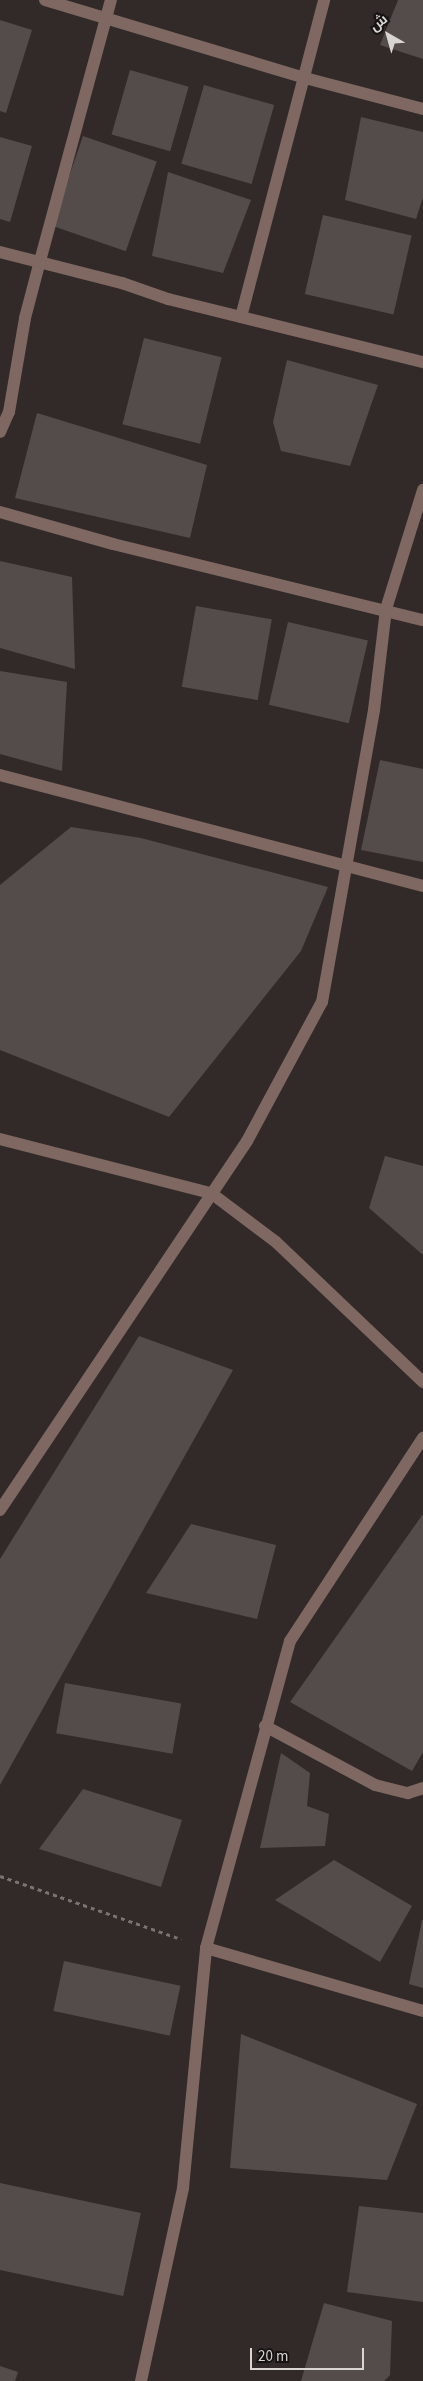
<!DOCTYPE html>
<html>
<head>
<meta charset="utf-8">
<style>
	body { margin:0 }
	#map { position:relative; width:423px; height:2381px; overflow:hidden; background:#312a28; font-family:"Source Sans 3",Cairo,sans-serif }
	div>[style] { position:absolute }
	.building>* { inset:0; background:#544c4a; transform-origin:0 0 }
	.path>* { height:3px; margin-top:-1.5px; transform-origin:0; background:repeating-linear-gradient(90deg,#797472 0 4px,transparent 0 8px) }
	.minor>* { height:12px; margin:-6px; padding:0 6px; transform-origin:6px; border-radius:6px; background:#7f6762 }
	span { translate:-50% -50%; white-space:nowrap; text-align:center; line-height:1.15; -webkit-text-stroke:4px #161312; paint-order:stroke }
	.north { position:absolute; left:363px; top:10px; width:50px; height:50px; -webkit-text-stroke:4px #161312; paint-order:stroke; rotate:322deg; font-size:14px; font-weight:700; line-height:20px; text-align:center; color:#d9d5d3 }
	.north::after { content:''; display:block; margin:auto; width:18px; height:22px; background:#d9d5d3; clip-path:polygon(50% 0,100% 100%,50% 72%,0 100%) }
	.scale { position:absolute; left:250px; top:2348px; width:114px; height:22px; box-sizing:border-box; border:2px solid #d9d5d3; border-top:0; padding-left:6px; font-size:15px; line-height:18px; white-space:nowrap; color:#d9d5d3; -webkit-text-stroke:4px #161312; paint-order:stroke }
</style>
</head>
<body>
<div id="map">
	<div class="building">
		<div style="clip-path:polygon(398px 0,423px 0,423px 59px,380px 45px)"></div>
		<div style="clip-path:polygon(0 20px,32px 30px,6px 113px,0 111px)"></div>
		<div style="left:130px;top:70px;width:61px;height:67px;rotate:16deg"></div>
		<div style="left:204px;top:85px;width:73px;height:82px;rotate:16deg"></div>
		<div style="clip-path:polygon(361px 117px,423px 132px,423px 197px,416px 219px,345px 200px)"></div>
		<div style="left:83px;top:136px;width:78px;height:95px;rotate:19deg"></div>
		<div style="clip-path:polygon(0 137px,32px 146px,10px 222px,0 219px)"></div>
		<div style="clip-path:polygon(168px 172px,251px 200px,223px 273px,152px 256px)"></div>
		<div style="left:323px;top:215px;width:91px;height:81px;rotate:13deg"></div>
		<div style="left:144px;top:338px;width:80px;height:89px;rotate:14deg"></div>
		<div style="clip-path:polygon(287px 360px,378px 385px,350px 466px,281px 451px,273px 422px)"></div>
		<div style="clip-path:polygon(37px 413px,207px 465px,190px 538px,15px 498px)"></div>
		<div style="clip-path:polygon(0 561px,72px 577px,75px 669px,0 648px)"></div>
		<div style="left:196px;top:606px;width:77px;height:82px;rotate:10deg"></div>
		<div style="left:288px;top:622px;width:82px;height:85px;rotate:13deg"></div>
		<div style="clip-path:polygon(0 671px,67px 682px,62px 771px,0 754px)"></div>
		<div style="clip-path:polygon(380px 760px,423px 769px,423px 862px,361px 850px)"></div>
		<div style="clip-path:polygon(71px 827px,141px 838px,328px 887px,301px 951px,169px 1117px,0 1050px,0 885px)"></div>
		<div style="clip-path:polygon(385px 1156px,423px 1166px,423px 1255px,369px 1208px)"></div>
		<div style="clip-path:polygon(139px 1336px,233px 1370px,0 1785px,0 1559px)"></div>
		<div style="clip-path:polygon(423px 1514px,423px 1752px,412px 1771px,290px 1702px)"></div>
		<div style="clip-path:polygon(191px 1524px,276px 1545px,257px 1619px,146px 1593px)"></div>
		<div style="left:65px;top:1683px;width:118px;height:51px;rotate:10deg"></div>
		<div style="clip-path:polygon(281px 1753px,310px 1773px,307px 1806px,329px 1814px,325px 1846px,260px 1848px)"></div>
		<div style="clip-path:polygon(83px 1789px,182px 1820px,161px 1887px,39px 1849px)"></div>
		<div style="clip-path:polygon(334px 1860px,412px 1906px,380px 1962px,275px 1900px)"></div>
		<div style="clip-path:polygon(422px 1920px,423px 1920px,423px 1988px,409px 1984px)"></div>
		<div style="left:64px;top:1961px;width:119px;height:51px;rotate:12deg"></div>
		<div style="clip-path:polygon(241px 2034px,417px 2104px,387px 2180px,230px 2168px)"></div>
		<div style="left:0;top:2183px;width:144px;height:85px;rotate:12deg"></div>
		<div style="clip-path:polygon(359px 2206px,423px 2213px,423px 2302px,347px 2292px)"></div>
		<div style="clip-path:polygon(324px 2303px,392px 2321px,390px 2375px,384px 2381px,301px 2381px)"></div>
		<div style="clip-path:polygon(0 2366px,18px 2372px,15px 2381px,0 2381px)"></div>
	</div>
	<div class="path">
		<div style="left:0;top:1876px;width:192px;rotate:19.2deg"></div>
	</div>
	<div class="minor">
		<div style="left:45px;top:0;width:271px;rotate:16.7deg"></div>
		<div style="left:305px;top:78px;width:122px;rotate:14.7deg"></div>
		<div style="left:0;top:252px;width:126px;rotate:14.3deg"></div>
		<div style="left:122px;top:283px;width:49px;rotate:19.2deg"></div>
		<div style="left:168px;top:299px;width:263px;rotate:13.9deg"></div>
		<div style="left:241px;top:317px;width:328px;rotate:-75.3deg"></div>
		<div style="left:0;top:432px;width:22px;rotate:-66deg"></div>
		<div style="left:9px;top:412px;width:95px;rotate:-80.3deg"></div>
		<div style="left:25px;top:318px;width:59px;rotate:-75.3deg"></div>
		<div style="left:40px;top:261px;width:270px;rotate:-74.8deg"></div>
		<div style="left:0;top:512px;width:117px;rotate:15.8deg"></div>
		<div style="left:113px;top:544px;width:319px;rotate:13.8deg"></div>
		<div style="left:0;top:775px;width:437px;rotate:14.7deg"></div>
		<div style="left:0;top:1139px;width:218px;rotate:14.4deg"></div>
		<div style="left:211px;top:1193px;width:81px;rotate:37deg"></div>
		<div style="left:276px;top:1242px;width:203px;rotate:43.6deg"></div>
		<div style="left:0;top:1510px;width:444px;rotate:-56.2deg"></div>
		<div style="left:247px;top:1141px;width:158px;rotate:-61.7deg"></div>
		<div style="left:322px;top:1002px;width:297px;rotate:-79.9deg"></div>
		<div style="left:374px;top:710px;width:102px;rotate:-83.2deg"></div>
		<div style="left:386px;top:609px;width:125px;rotate:-72.7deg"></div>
		<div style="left:265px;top:1726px;width:125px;rotate:28.2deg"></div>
		<div style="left:375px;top:1785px;width:34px;rotate:14deg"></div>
		<div style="left:408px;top:1793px;width:16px;rotate:-18deg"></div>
		<div style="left:206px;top:1948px;width:226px;rotate:16.2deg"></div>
		<div style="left:141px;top:2381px;width:198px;rotate:-77.7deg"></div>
		<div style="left:183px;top:2188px;width:241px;rotate:-84.5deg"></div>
		<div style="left:206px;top:1948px;width:318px;rotate:-74.7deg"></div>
		<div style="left:290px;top:1641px;width:243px;rotate:-56.8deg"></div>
	</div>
	<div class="north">ش</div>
	<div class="scale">20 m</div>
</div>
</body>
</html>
